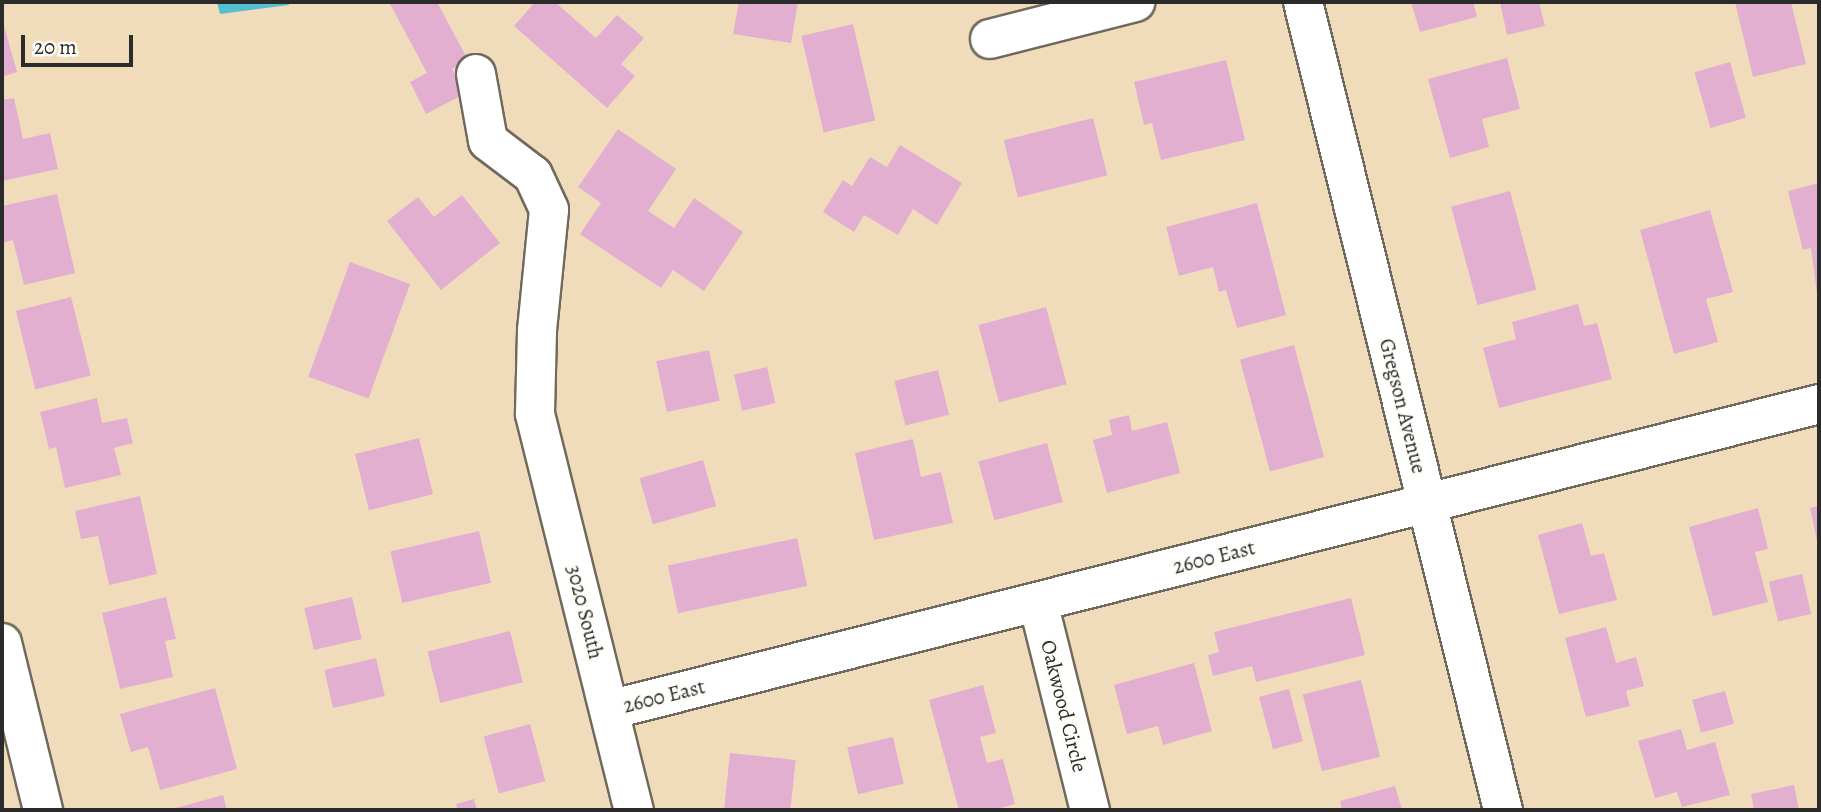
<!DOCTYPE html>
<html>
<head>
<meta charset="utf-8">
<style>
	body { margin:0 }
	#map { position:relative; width:1821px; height:812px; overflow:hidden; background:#f0dcbb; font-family:Alegreya,serif }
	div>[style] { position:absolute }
	.water>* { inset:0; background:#55bed1 }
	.building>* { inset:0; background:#e3afd1; transform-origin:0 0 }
	.roads { filter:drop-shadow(2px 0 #70695d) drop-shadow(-2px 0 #70695d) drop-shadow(0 2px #70695d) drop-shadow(0 -2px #70695d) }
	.minor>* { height:38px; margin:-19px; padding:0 19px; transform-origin:19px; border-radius:19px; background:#fff }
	span { translate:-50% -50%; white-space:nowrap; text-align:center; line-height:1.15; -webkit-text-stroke:5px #fdfcf7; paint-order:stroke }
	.street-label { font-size:21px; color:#2b2b2b }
	.frame { position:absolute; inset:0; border:4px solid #2b2b2b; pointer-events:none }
	.scale { position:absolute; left:21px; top:35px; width:112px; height:32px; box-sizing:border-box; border:4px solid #2b2b2b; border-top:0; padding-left:9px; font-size:21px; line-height:24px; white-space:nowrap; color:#2b2b2b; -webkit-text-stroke:5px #fdfcf7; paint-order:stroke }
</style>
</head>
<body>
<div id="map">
	<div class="water">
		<div style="clip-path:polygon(217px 2px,288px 2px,289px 5px,220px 14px)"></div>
	</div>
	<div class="building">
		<div style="clip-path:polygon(389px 2px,437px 2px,468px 60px,452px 69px,466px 93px,426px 114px,410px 82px,427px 73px)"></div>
		<div style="clip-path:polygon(535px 2px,555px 2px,596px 38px,617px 15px,644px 38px,621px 64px,635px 76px,607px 108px,514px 26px)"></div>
		<div style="clip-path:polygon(739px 2px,798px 2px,791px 43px,733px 34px)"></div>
		<div style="clip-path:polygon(1411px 2px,1473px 2px,1477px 17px,1420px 32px)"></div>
		<div style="clip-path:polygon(1500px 2px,1539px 2px,1545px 26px,1507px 35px)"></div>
		<div style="clip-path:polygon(1735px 2px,1791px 2px,1806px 64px,1753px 77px)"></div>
		<div style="clip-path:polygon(2px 19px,17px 72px,2px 77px)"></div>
		<div style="left:853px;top:24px;width:99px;height:53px;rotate:77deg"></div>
		<div style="clip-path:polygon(1507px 58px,1520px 109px,1482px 119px,1489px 147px,1450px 158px,1428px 79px)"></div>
		<div style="clip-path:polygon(1226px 60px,1245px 140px,1161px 160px,1152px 123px,1144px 125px,1134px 82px)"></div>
		<div style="left:1730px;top:62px;width:58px;height:37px;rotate:74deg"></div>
		<div style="clip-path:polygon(14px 98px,23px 139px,50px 133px,58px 169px,2px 181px,2px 100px)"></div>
		<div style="left:1093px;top:118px;width:59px;height:92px;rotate:76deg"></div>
		<div style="clip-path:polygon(618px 129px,676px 169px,648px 211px,674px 228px,694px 198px,743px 232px,704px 291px,673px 270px,661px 288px,580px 234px,601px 203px,578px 187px)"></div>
		<div style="clip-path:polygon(900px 145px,962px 183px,937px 225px,913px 209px,898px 235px,864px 215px,854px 232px,823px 212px,843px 180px,852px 186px,870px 157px,887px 167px)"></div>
		<div style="clip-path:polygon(1819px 183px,1819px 301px,1818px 301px,1811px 248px,1803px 250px,1788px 191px)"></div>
		<div style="left:1510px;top:191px;width:102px;height:61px;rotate:75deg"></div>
		<div style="clip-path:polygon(57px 194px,75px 273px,24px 285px,13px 240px,2px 243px,2px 206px)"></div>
		<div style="clip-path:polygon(462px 195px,500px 243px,441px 290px,387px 221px,418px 197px,434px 217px)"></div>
		<div style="clip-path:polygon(1257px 203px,1286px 315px,1237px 328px,1226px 290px,1219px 292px,1213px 267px,1179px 276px,1166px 227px)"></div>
		<div style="clip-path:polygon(1710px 210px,1733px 292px,1706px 299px,1718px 342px,1674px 354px,1640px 230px)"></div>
		<div style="left:350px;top:262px;width:64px;height:122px;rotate:20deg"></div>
		<div style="left:71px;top:297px;width:81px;height:57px;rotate:76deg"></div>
		<div style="clip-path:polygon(1578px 304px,1584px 326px,1597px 323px,1612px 379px,1499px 408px,1483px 348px,1516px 339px,1512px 322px)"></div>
		<div style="left:1046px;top:307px;width:80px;height:70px;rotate:75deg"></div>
		<div style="left:1294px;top:345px;width:116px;height:56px;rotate:75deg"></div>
		<div style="left:709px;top:350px;width:52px;height:54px;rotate:78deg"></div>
		<div style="left:767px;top:367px;width:37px;height:34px;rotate:77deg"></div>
		<div style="left:938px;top:370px;width:46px;height:45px;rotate:76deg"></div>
		<div style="clip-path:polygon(97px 398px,102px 423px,127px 418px,133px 443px,114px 448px,121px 475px,65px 488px,56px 447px,49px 449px,40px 412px)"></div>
		<div style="clip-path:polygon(1129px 415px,1132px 431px,1167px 422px,1180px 473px,1107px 493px,1093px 440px,1112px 435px,1109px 420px)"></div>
		<div style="left:419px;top:438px;width:58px;height:66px;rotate:76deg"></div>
		<div style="clip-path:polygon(913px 439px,921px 477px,941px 472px,953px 523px,874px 540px,855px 453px)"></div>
		<div style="left:1047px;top:443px;width:61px;height:71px;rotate:75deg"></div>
		<div style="left:703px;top:460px;width:48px;height:66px;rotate:74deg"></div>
		<div style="clip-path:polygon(140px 496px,157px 574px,109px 585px,98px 536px,81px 539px,75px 511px)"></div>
		<div style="clip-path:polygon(1819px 506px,1819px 545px,1818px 545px,1810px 508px)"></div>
		<div style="clip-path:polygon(1758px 508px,1768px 549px,1755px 552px,1768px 602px,1713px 616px,1689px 527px)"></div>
		<div style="clip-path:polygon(1582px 523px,1591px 556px,1604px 553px,1617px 600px,1559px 614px,1538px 535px)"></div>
		<div style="left:479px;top:531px;width:53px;height:91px;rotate:77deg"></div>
		<div style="left:797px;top:538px;width:49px;height:132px;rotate:78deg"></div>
		<div style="left:1802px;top:574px;width:41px;height:34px;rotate:77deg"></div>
		<div style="clip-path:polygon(166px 597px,176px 639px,165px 641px,173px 677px,120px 689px,102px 613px)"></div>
		<div style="left:352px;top:597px;width:43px;height:49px;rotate:77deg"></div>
		<div style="clip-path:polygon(1351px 598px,1365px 655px,1256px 682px,1252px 666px,1213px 676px,1208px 655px,1219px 652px,1214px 632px)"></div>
		<div style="clip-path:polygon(1606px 627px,1616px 663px,1636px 657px,1644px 686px,1626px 691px,1630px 706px,1586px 717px,1565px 638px)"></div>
		<div style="left:510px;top:631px;width:53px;height:85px;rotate:76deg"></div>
		<div style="left:376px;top:658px;width:39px;height:53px;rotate:77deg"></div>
		<div style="clip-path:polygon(1194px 663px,1212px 731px,1163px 745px,1158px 726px,1127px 734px,1114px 685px)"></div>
		<div style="left:1361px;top:680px;width:79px;height:60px;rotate:76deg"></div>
		<div style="clip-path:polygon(983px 685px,996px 733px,980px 737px,987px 763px,1003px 759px,1015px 804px,993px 810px,959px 810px,929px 700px)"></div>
		<div style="clip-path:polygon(215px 688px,237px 769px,160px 790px,148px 747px,131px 752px,120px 714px)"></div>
		<div style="left:1289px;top:689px;width:54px;height:31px;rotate:75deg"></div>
		<div style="left:1725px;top:691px;width:34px;height:34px;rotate:75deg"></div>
		<div style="left:530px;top:724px;width:59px;height:48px;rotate:75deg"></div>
		<div style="clip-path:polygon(1681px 729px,1687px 750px,1715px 742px,1730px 795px,1682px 807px,1677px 792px,1655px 798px,1638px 741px)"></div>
		<div style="left:893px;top:737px;width:48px;height:47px;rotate:77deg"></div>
		<div style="left:730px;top:753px;width:66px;height:57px;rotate:6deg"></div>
		<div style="clip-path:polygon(1794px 785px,1799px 810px,1754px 810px,1751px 794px)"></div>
		<div style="clip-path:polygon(1395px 786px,1402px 810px,1342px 810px,1340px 801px)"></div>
		<div style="clip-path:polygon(223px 795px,227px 810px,172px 810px,172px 809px)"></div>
		<div style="clip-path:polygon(474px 799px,477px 810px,458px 810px,456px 804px)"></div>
	</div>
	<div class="roads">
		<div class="minor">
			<div style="left:1303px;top:2px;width:832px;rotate:76.1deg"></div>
			<div style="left:990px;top:39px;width:150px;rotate:-14.3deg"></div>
			<div style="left:476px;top:74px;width:68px;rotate:79.8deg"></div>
			<div style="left:488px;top:141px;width:56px;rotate:37.1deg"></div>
			<div style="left:533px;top:175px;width:38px;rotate:65deg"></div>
			<div style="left:549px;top:210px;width:122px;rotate:95.7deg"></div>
			<div style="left:537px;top:331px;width:83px;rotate:91.4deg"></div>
			<div style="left:535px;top:414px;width:408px;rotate:76deg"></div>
			<div style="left:1038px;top:602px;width:214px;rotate:76deg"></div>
			<div style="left:2px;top:643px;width:172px;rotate:76.2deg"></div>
			<div style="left:609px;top:710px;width:1248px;rotate:-14.19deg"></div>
		</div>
	</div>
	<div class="street-label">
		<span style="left:1403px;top:406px;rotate:76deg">Gregson Avenue</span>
		<span style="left:1214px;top:557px;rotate:-14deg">2600 East</span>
		<span style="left:585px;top:612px;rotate:76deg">3020 South</span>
		<span style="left:664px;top:696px;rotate:-14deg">2600 East</span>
		<span style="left:1064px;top:706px;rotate:76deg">Oakwood Circle</span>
	</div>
	<div class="frame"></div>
	<div class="scale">20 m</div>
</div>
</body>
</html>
